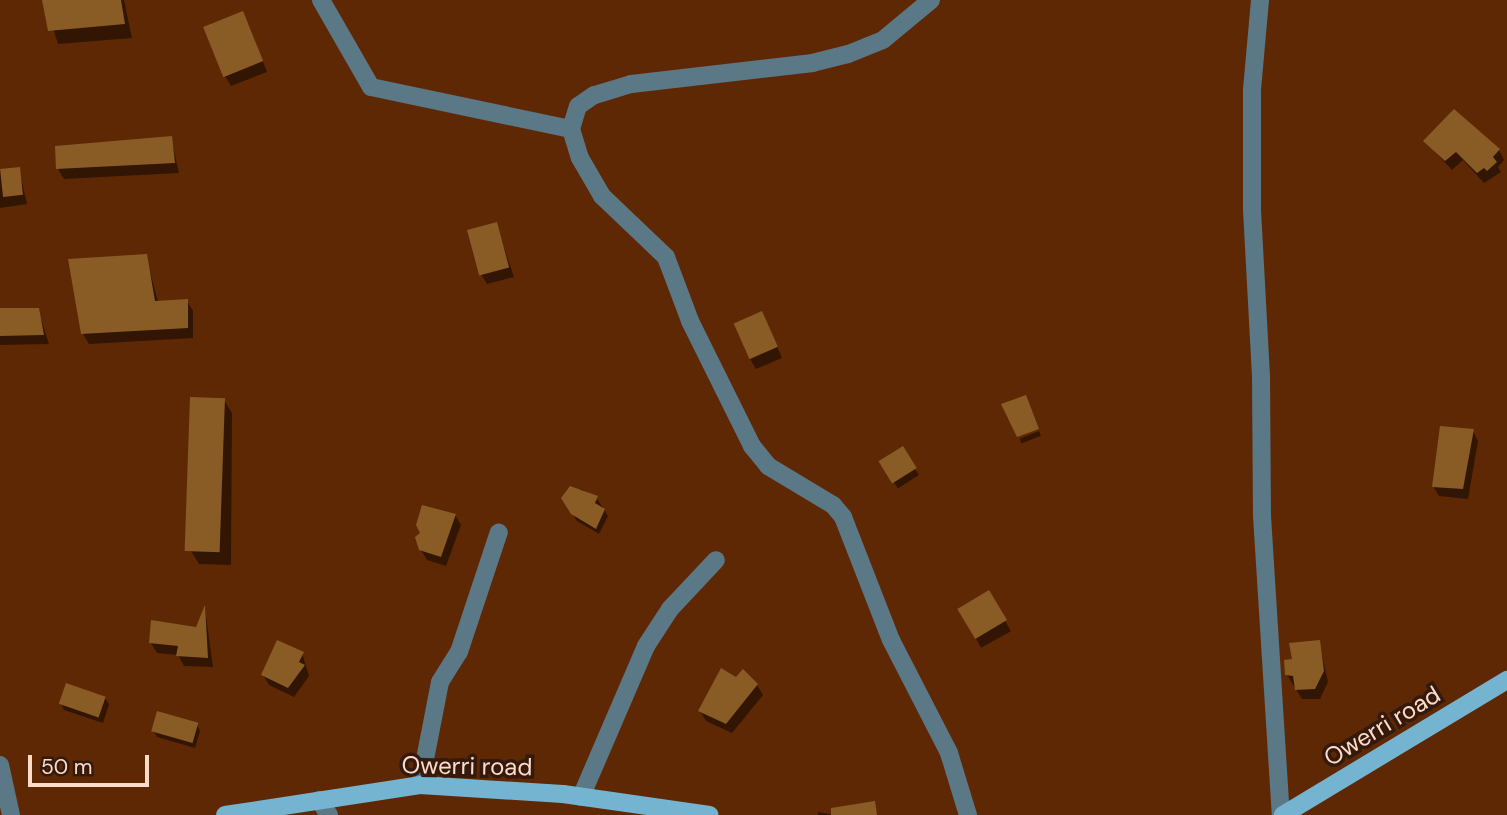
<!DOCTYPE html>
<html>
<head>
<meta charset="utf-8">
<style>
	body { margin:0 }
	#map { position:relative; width:1507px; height:815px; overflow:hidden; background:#5f2804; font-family:"DM Sans",sans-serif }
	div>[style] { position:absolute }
	.shadow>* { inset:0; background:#0007; transform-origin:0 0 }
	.building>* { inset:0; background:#895c26; transform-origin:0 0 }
	.minor>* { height:18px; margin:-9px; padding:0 9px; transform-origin:9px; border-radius:9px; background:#5a7886 }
	.major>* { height:18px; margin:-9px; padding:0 9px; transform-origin:9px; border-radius:9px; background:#74b4d0 }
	span { translate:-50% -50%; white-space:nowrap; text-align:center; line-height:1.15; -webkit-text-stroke:7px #331a0d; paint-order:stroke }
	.street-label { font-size:24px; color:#fedbc9 }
	.scale { position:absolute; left:28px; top:755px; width:121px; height:32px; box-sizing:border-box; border:4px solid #fedbc9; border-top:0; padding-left:9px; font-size:21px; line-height:24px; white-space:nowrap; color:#fedbc9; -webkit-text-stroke:5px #331a0d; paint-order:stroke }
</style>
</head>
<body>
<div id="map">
	<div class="shadow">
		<div style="clip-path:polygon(44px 0,124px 0,132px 38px,58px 44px)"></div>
		<div style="clip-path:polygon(248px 23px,267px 72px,231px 86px,225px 76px)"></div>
		<div style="clip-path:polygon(171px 138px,179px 173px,64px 179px,58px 169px)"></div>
		<div style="clip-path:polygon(1425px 141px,1499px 150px,1504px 160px,1498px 167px,1501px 172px,1484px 183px,1463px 160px,1452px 170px)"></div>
		<div style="clip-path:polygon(19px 169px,27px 204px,0 208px,0 171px)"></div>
		<div style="clip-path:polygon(496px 224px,514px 277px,487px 284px,481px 274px)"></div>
		<div style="clip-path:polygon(146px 256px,158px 302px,187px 301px,193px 311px,193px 338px,89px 344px,83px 334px)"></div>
		<div style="clip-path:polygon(0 310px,38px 310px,49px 344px,0 345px)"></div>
		<div style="clip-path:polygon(767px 323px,782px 358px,756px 369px,750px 359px)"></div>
		<div style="clip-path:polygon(224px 400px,232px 413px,231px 565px,199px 564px,191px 551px)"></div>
		<div style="left:1039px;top:431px;width:5px;height:21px;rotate:68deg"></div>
		<div style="clip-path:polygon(1473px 431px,1478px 441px,1468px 499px,1439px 496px,1433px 486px)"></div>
		<div style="left:902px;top:449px;width:31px;height:25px;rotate:57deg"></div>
		<div style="clip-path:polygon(581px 489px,596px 497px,608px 516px,599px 534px,577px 521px,567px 505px)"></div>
		<div style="clip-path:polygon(455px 515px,461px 525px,446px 566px,427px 560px,421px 550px,422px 534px)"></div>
		<div style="left:989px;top:592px;width:45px;height:34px;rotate:61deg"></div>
		<div style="clip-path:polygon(205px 609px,213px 667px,184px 666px,178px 655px,157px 653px,151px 643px,197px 629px)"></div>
		<div style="clip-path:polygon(1319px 641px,1328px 682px,1320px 699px,1302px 699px,1287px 675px)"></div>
		<div style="clip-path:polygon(302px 653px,309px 676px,294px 697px,269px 685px,263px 675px)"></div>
		<div style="clip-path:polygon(736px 679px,757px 685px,763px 695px,732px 733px,706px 721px,700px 711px)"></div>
		<div style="clip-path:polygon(105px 698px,109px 704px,103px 723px,64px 710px,61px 704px)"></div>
		<div style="clip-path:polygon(197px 725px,200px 731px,195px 748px,157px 737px,153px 730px)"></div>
		<div style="clip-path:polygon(818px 812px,836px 815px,818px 815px)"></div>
	</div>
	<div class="building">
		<div style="clip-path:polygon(42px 0,121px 0,125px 24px,48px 31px)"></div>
		<div style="left:243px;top:11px;width:54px;height:43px;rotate:68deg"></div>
		<div style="clip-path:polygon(1454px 109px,1500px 149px,1493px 157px,1497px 162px,1487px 171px,1484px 168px,1477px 173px,1456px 152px,1445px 161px,1423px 141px)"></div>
		<div style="clip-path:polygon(172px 136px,175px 163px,56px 169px,55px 146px)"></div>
		<div style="left:20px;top:167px;width:28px;height:20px;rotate:84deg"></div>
		<div style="left:497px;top:222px;width:47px;height:31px;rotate:75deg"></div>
		<div style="clip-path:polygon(147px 254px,155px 301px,188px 299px,188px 328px,81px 334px,68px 259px)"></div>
		<div style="clip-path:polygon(0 308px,39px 308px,44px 335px,0 336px)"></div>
		<div style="left:762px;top:311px;width:39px;height:31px;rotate:66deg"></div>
		<div style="clip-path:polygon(1026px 395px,1039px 429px,1017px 437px,1001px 404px)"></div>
		<div style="left:190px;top:397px;width:35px;height:154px;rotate:2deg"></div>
		<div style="clip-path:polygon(1440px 426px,1474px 429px,1463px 489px,1432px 487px)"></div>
		<div style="left:903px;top:446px;width:26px;height:29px;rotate:58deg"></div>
		<div style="clip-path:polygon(570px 486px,598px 496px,595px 503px,605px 509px,596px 529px,571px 514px,561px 498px)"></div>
		<div style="clip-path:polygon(422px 505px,456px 514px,441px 557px,419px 550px,415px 537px,420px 533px,416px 525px)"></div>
		<div style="left:989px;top:590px;width:35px;height:37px;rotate:59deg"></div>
		<div style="clip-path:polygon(205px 605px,208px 658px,176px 656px,178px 646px,149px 643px,151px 620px,196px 627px)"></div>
		<div style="clip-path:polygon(277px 640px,304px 652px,299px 662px,305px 665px,288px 688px,261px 675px)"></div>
		<div style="clip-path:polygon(1320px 640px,1324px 671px,1315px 689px,1295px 690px,1293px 676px,1285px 675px,1284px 660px,1292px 659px,1289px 643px)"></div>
		<div style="clip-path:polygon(721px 668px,736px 677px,743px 669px,758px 684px,726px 724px,698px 711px)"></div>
		<div style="left:66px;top:683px;width:42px;height:22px;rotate:19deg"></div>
		<div style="left:157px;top:711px;width:43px;height:21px;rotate:16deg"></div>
		<div style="clip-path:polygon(875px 801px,877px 815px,831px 815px,831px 808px)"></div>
	</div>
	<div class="minor">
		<div style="left:321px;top:0;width:100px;rotate:60.1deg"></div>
		<div style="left:371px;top:87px;width:204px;rotate:11.9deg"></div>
		<div style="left:931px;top:0;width:62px;rotate:140.2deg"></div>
		<div style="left:883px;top:40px;width:38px;rotate:158deg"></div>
		<div style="left:848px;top:54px;width:36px;rotate:166deg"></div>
		<div style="left:813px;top:63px;width:183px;rotate:173.4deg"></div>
		<div style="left:631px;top:84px;width:39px;rotate:163deg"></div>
		<div style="left:594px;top:95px;width:19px;rotate:145deg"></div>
		<div style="left:578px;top:106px;width:24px;rotate:107deg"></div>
		<div style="left:571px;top:129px;width:30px;rotate:73deg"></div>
		<div style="left:580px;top:158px;width:44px;rotate:59.9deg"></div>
		<div style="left:602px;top:196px;width:88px;rotate:43.6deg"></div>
		<div style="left:666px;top:257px;width:68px;rotate:69.4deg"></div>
		<div style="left:690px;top:321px;width:140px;rotate:63.6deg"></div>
		<div style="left:752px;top:446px;width:26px;rotate:51deg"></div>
		<div style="left:768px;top:466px;width:76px;rotate:31deg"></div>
		<div style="left:833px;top:505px;width:16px;rotate:50deg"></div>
		<div style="left:843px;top:517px;width:132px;rotate:68.7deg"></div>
		<div style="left:891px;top:640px;width:127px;rotate:62.8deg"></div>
		<div style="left:949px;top:753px;width:65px;rotate:73deg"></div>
		<div style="left:1260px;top:0;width:90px;rotate:95.1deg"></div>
		<div style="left:1252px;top:90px;width:120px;rotate:90deg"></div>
		<div style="left:1252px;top:210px;width:166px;rotate:86.9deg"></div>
		<div style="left:1261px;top:376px;width:140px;rotate:89.6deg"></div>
		<div style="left:1262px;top:516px;width:300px;rotate:86.4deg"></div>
		<div style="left:0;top:765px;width:51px;rotate:77.6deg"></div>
		<div style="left:420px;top:785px;width:105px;rotate:-79deg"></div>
		<div style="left:440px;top:682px;width:36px;rotate:-58deg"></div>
		<div style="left:459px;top:652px;width:126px;rotate:-71.6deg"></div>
		<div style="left:581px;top:797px;width:164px;rotate:-66.7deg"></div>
		<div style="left:646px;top:646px;width:44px;rotate:-57deg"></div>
		<div style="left:670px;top:609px;width:67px;rotate:-46.8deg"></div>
		<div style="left:319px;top:800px;width:18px;rotate:56deg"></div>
	</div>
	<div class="major">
		<div style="left:225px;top:815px;width:197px;rotate:-8.7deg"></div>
		<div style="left:420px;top:785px;width:143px;rotate:3.6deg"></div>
		<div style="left:563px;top:794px;width:148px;rotate:8.1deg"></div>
		<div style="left:1283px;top:815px;width:262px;rotate:-31.1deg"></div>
	</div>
	<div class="street-label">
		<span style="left:1382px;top:726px;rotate:-31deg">Owerri road</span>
		<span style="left:467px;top:766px;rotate:1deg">Owerri road</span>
	</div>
	<div class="scale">50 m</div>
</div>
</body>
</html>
